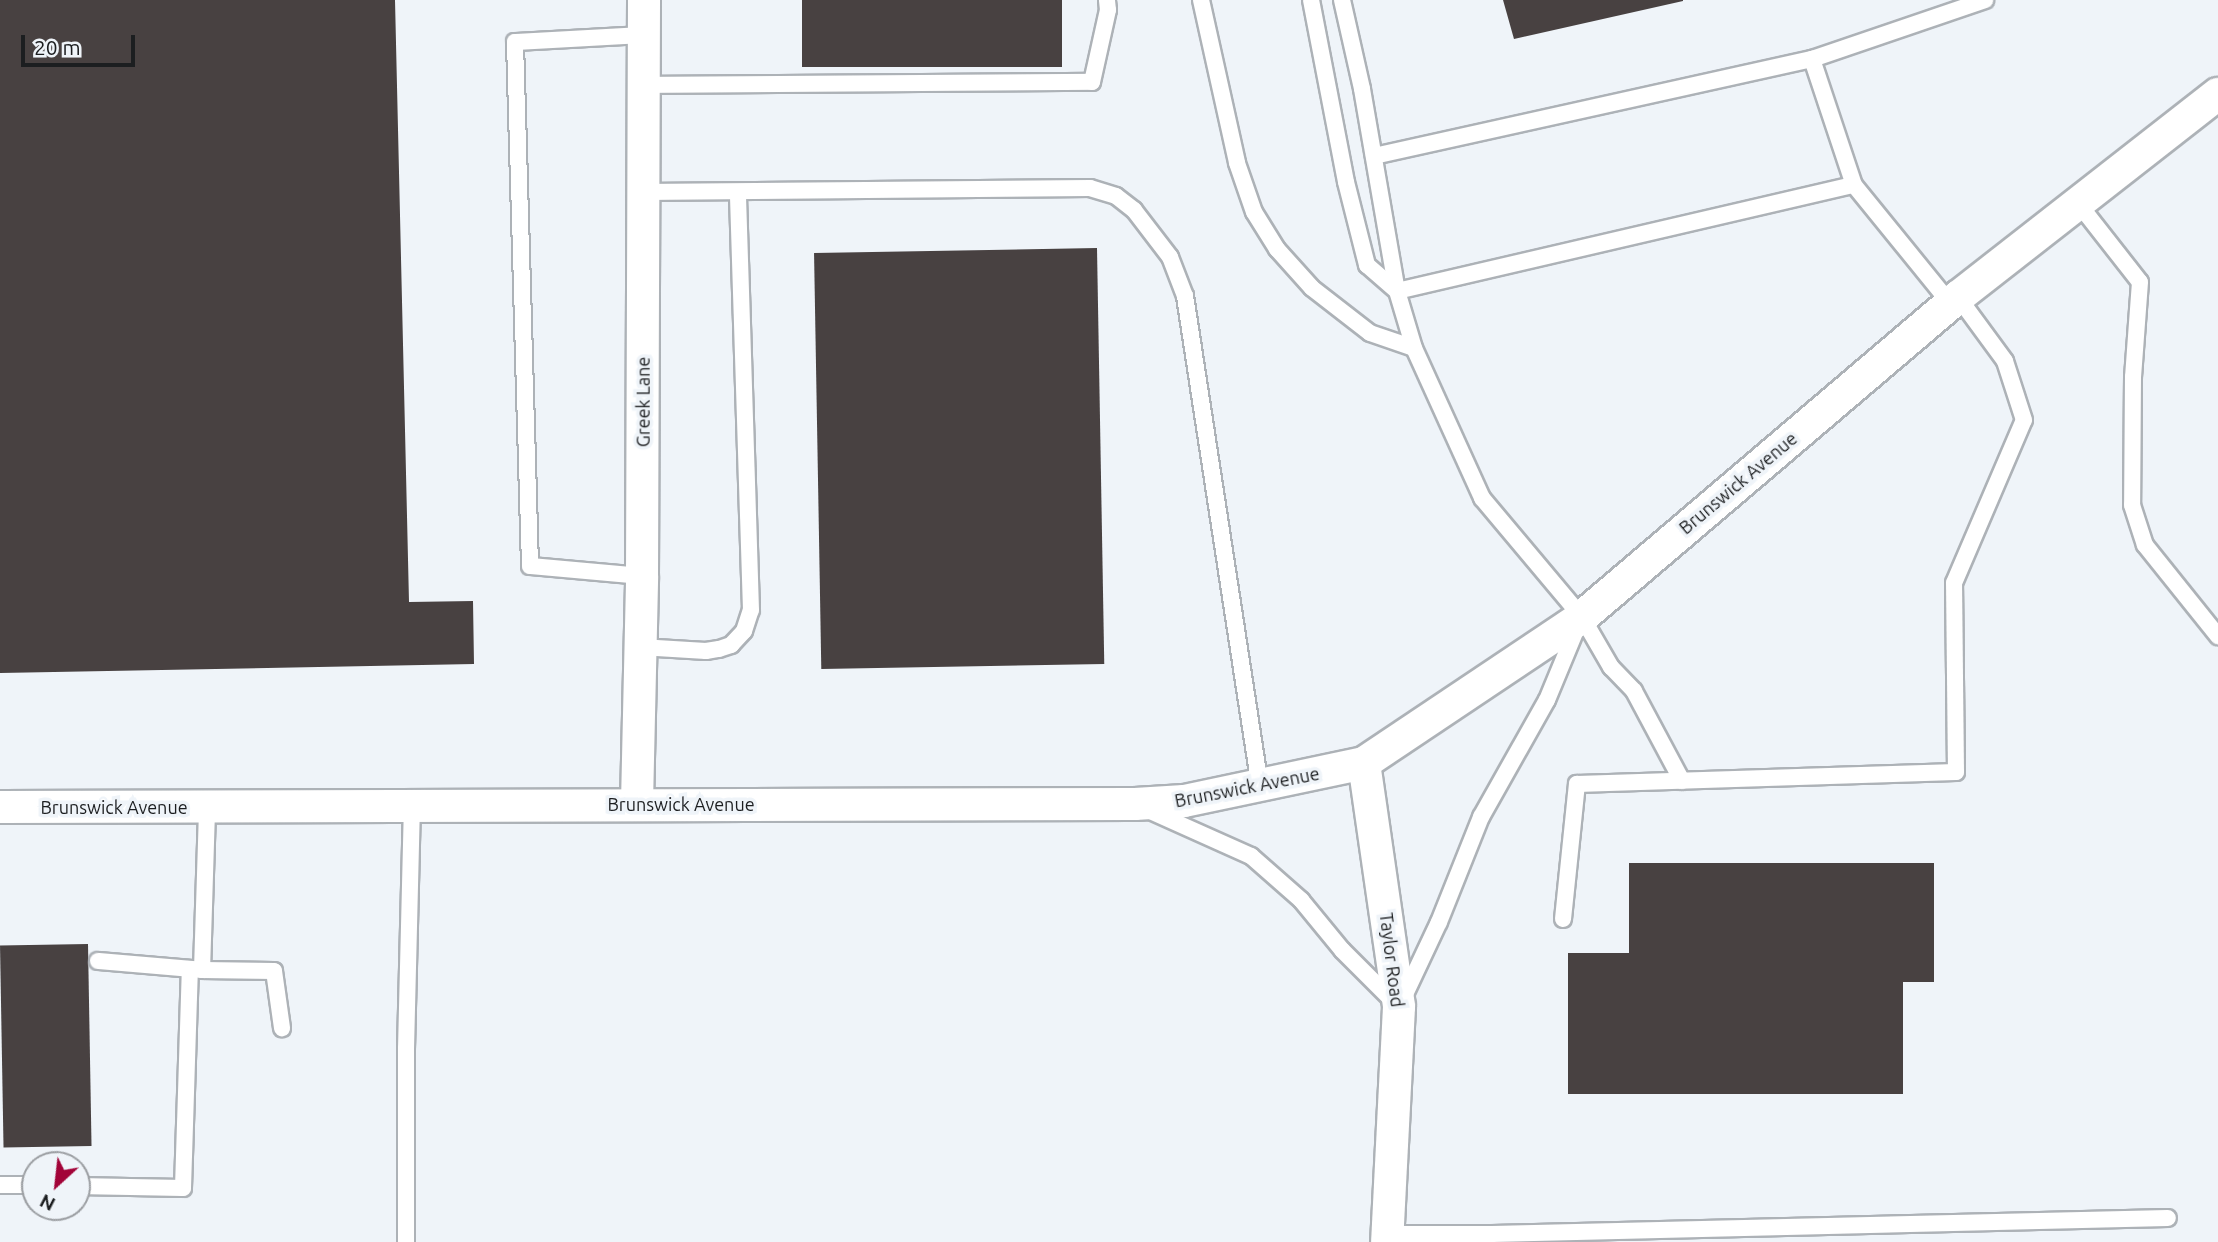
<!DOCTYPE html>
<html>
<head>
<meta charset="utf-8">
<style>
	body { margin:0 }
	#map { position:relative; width:2218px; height:1242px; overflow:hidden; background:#eff4f9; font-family:Ubuntu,sans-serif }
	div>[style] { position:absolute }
	.building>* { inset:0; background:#484141; transform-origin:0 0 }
	.roads { filter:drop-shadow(2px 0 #adb2b7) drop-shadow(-2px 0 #adb2b7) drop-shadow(0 2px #adb2b7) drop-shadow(0 -2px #adb2b7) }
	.service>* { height:16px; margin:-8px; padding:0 8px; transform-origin:8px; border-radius:8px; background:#fff }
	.minor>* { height:32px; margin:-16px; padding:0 16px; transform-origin:16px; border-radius:16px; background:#fff }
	span { translate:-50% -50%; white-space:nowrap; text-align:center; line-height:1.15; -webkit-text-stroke:7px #eff4f9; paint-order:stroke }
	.street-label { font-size:18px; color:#1c1e20 }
	.north { position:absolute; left:21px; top:1151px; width:70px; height:70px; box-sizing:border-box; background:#eff4f9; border:2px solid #9b9ea2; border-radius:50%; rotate:207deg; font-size:19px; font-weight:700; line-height:28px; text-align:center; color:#1c1e20 }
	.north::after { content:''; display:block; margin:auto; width:24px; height:32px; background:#a20338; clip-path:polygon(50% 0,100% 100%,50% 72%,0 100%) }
	.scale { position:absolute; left:21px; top:35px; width:114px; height:32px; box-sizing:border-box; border:4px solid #1c1e20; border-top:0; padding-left:9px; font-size:21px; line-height:24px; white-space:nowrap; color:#1c1e20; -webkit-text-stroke:5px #eff4f9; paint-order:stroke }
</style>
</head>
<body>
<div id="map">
	<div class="building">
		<div style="clip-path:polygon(0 0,395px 0,409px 602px,473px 601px,474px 664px,0 673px)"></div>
		<div style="left:802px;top:0;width:260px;height:67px"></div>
		<div style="clip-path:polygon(1503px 0,1683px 0,1683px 1px,1514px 39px)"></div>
		<div style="left:1097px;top:248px;width:416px;height:283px;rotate:89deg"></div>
		<div style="clip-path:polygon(1629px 863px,1934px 863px,1934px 982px,1903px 982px,1903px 1094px,1568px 1094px,1568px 953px,1629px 953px)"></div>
		<div style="left:88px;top:944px;width:202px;height:88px;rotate:89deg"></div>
	</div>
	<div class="roads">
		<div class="service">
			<div style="left:1201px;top:0;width:167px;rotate:77.5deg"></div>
			<div style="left:1237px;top:163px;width:52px;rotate:70.9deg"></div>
			<div style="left:1254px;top:212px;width:44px;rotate:58.1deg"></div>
			<div style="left:1277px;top:249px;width:52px;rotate:48.1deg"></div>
			<div style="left:1312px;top:288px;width:73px;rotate:37.8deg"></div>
			<div style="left:1370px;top:333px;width:46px;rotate:18.8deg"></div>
			<div style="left:1311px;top:0;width:185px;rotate:79.1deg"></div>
			<div style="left:1346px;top:182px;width:86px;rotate:75.8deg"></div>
			<div style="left:1367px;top:265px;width:40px;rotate:41deg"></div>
			<div style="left:1342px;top:0;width:91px;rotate:77.3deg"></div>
			<div style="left:1362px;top:89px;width:205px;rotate:80.2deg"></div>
			<div style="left:1397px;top:291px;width:59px;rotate:73.4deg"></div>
			<div style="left:1414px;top:348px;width:165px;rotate:65.6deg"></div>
			<div style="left:1482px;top:498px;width:155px;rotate:50deg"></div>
			<div style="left:1582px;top:617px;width:58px;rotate:59.9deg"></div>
			<div style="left:1611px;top:667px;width:33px;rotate:46deg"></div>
			<div style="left:1634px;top:691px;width:102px;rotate:61.9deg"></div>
			<div style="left:1812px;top:59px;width:133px;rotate:71.6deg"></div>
			<div style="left:1854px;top:185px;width:152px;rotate:50.9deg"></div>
			<div style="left:643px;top:85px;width:449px;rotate:-0.4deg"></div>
			<div style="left:1092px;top:82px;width:74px;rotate:-77.5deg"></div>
			<div style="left:1108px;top:10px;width:10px;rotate:-96deg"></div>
			<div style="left:1374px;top:156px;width:449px;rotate:-12.5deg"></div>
			<div style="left:1812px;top:59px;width:183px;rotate:-18.8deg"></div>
			<div style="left:643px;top:192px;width:447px;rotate:-0.5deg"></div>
			<div style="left:1090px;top:188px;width:27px;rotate:17deg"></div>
			<div style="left:1116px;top:196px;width:23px;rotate:38deg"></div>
			<div style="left:1134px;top:210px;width:59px;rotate:52.5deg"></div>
			<div style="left:1170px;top:257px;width:42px;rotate:69deg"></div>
			<div style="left:1185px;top:296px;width:497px;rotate:81.3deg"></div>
			<div style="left:2078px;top:203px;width:100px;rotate:51.9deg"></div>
			<div style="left:2140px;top:282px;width:95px;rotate:94.2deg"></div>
			<div style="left:2133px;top:377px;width:128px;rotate:90.4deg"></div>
			<div style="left:2132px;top:505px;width:42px;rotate:72deg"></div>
			<div style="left:2145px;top:545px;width:117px;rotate:51.3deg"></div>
			<div style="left:1397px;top:291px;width:469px;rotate:-13.1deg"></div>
			<div style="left:642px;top:576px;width:112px;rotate:-174.9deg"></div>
			<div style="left:530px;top:566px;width:524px;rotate:-91.64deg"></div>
			<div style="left:515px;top:42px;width:129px;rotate:-3.1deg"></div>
			<div style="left:640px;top:647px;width:66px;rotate:3.5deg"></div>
			<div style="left:706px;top:651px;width:13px;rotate:-9deg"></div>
			<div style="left:719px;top:649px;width:13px;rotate:-18deg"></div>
			<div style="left:731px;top:645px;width:19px;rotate:-47deg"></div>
			<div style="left:744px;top:631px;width:22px;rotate:-72deg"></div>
			<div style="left:751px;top:610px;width:416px;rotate:-91.8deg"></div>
			<div style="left:1148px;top:810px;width:113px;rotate:24.1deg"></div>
			<div style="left:1251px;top:856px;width:67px;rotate:41.3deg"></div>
			<div style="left:1301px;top:900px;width:65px;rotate:50.6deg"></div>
			<div style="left:1342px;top:950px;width:81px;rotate:45deg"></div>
			<div style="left:1399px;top:1007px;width:94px;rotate:-64.8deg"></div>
			<div style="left:1439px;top:922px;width:113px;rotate:-68.2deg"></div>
			<div style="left:1481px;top:817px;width:134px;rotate:-60.6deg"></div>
			<div style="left:1547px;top:700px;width:81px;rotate:-67.5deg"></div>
			<div style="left:1563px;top:919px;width:136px;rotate:-84.1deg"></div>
			<div style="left:1577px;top:784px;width:379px;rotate:-1.8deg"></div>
			<div style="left:1956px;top:772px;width:189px;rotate:-90.6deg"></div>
			<div style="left:1954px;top:583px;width:177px;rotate:-66.8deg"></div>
			<div style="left:2024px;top:420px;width:62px;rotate:-107.9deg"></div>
			<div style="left:2005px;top:361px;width:79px;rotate:-126.3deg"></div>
			<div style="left:98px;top:961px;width:104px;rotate:4.9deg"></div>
			<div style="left:202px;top:970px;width:163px;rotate:-88.2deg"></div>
			<div style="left:202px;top:970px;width:72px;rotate:0.8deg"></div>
			<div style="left:274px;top:971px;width:58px;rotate:82deg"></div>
			<div style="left:0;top:1185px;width:35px"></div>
			<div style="left:77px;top:1186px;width:106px;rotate:1.1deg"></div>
			<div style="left:183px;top:1188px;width:219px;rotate:-88.2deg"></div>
			<div style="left:1387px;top:1234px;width:105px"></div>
			<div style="left:1492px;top:1234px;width:676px;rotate:-1.36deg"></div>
			<div style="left:406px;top:1242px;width:193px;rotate:-90deg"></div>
			<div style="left:406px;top:1049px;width:242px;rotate:-88.6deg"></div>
		</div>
		<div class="minor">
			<div style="left:1364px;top:763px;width:246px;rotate:81.8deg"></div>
			<div style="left:1399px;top:1007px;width:235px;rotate:92.9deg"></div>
			<div style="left:637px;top:803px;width:227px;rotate:-88.7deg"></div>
			<div style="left:642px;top:576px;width:576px;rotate:-89.8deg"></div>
			<div style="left:0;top:807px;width:1135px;rotate:-0.15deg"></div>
			<div style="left:1135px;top:804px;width:49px;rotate:-3.5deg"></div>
			<div style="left:1184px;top:801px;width:184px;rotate:-11.9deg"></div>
			<div style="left:1364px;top:763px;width:262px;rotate:-33.8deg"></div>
			<div style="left:1582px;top:617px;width:494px;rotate:-40.4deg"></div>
			<div style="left:1958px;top:297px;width:330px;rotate:-38deg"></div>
		</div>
	</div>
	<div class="street-label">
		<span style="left:643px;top:402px;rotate:-90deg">Greek Lane</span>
		<span style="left:1738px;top:483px;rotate:-40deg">Brunswick Avenue</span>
		<span style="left:1247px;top:787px;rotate:-11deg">Brunswick Avenue</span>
		<span style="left:681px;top:804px">Brunswick Avenue</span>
		<span style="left:114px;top:807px">Brunswick Avenue</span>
		<span style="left:1392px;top:960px;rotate:83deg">Taylor Road</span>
	</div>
	<div class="north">N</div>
	<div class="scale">20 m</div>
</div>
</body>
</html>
